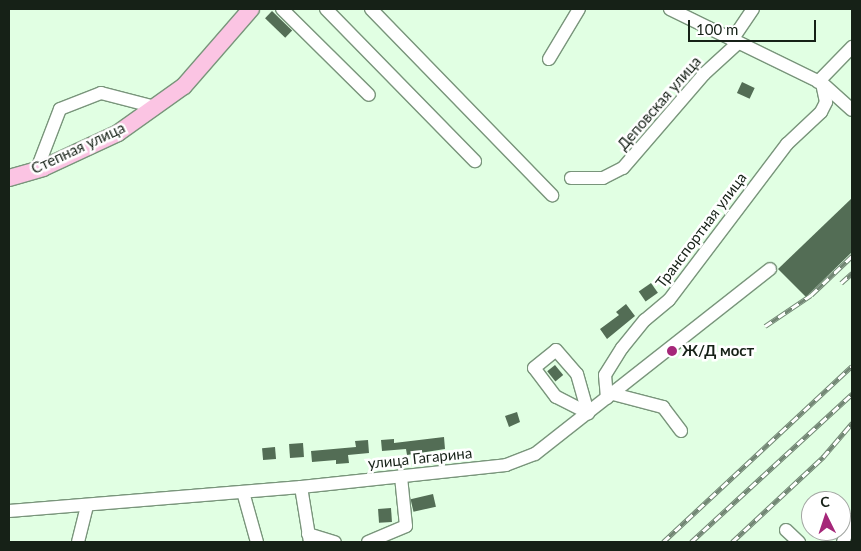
<!DOCTYPE html>
<html>
<head>
<meta charset="utf-8">
<style>
	body { margin:0 }
	#map { position:relative; width:861px; height:551px; overflow:hidden; background:#e1ffe3; font-family:Lato,sans-serif }
	div>[style] { position:absolute }
	.building>* { inset:0; background:#536d55; transform-origin:0 0 }
	.roads { filter:drop-shadow(1px 0 #79957b) drop-shadow(-1px 0 #79957b) drop-shadow(0 1px #79957b) drop-shadow(0 -1px #79957b) }
	.minor>* { height:12px; margin:-6px; padding:0 6px; transform-origin:6px; border-radius:6px; background:#fff }
	.major>* { height:16px; margin:-8px; padding:0 8px; transform-origin:8px; border-radius:8px; background:#fbc4e3 }
	.rail>* { height:4.5px; margin-top:-2.25px; transform-origin:0; background:repeating-linear-gradient(90deg,#fff 0 8px,#728674 0 16px); box-sizing:border-box; border-block:1px solid #728674 }
	.dots>* { width:14px; height:14px; translate:-50% -50%; box-sizing:border-box; border:2px solid #fff; border-radius:50% }
	span { translate:-50% -50%; white-space:nowrap; text-align:center; line-height:1.15; -webkit-text-stroke:5px #fff; paint-order:stroke }
	.street-label { font-size:15px; color:#162117 }
	.poi-label { font-size:15px; color:#162117; font-weight:700 }
	.left { translate:0 -50%; text-align:left }
	.frame { position:absolute; inset:0; border:10px solid #162117; pointer-events:none }
	.north { position:absolute; left:801px; top:491px; width:50px; height:50px; box-sizing:border-box; background:#fff; border:1px solid #a2a6a2; border-radius:50%; rotate:356deg; font-size:14px; font-weight:700; line-height:20px; text-align:center; color:#162117 }
	.north::after { content:''; display:block; margin:auto; width:18px; height:22px; background:#a52779; clip-path:polygon(50% 0,100% 100%,50% 72%,0 100%) }
	.scale { position:absolute; left:688px; top:20px; width:128px; height:22px; box-sizing:border-box; border:2px solid #162117; border-top:0; padding-left:6px; font-size:15px; line-height:18px; white-space:nowrap; color:#162117; -webkit-text-stroke:4px #fff; paint-order:stroke }
</style>
</head>
<body>
<div id="map">
	<div class="building">
		<div style="left:272px;top:11px;width:28px;height:10px;rotate:44deg"></div>
		<div style="left:742px;top:82px;width:14px;height:12px;rotate:25deg"></div>
		<div style="clip-path:polygon(852px 198px,852px 252px,806px 297px,778px 269px)"></div>
		<div style="left:651px;top:283px;width:12px;height:15px;rotate:55deg"></div>
		<div style="clip-path:polygon(626px 304px,635px 316px,607px 339px,600px 329px,619px 315px,616px 312px)"></div>
		<div style="left:555px;top:365px;width:13px;height:10px;rotate:51deg"></div>
		<div style="clip-path:polygon(517px 412px,520px 422px,509px 427px,505px 416px)"></div>
		<div style="clip-path:polygon(444px 437px,445px 449px,407px 455px,406px 449px,382px 451px,381px 440px,394px 439px,394px 443px)"></div>
		<div style="clip-path:polygon(368px 440px,369px 453px,348px 455px,349px 463px,336px 464px,336px 460px,312px 462px,311px 451px,356px 447px,355px 441px)"></div>
		<div style="left:303px;top:443px;width:14px;height:14px;rotate:86deg"></div>
		<div style="left:275px;top:447px;width:12px;height:13px;rotate:85deg"></div>
		<div style="left:433px;top:494px;width:13px;height:23px;rotate:77deg"></div>
		<div style="left:391px;top:508px;width:14px;height:13px;rotate:86deg"></div>
	</div>
	<div class="roads">
		<div class="minor">
			<div style="left:282px;top:9px;width:122px;rotate:44.7deg"></div>
			<div style="left:326px;top:9px;width:213px;rotate:45.6deg"></div>
			<div style="left:371px;top:9px;width:260px;rotate:45.8deg"></div>
			<div style="left:670px;top:9px;width:169px;rotate:26deg"></div>
			<div style="left:822px;top:83px;width:40px;rotate:42deg"></div>
			<div style="left:732px;top:40px;width:37px;rotate:-56deg"></div>
			<div style="left:549px;top:59px;width:58px;rotate:-59deg"></div>
			<div style="left:818px;top:82px;width:49px;rotate:-45.8deg"></div>
			<div style="left:37px;top:169px;width:64px;rotate:-69deg"></div>
			<div style="left:60px;top:109px;width:44px;rotate:-21.3deg"></div>
			<div style="left:101px;top:93px;width:56px;rotate:14.5deg"></div>
			<div style="left:571px;top:178px;width:32px"></div>
			<div style="left:603px;top:178px;width:22px;rotate:-27deg"></div>
			<div style="left:623px;top:168px;width:124px;rotate:-49.2deg"></div>
			<div style="left:704px;top:74px;width:46px;rotate:-42.4deg"></div>
			<div style="left:556px;top:350px;width:32px;rotate:49deg"></div>
			<div style="left:577px;top:374px;width:41px;rotate:74.2deg"></div>
			<div style="left:588px;top:413px;width:36px;rotate:-153deg"></div>
			<div style="left:556px;top:397px;width:36px;rotate:-127deg"></div>
			<div style="left:534px;top:368px;width:28px;rotate:-39deg"></div>
			<div style="left:613px;top:394px;width:52px;rotate:14.6deg"></div>
			<div style="left:663px;top:407px;width:30px;rotate:53deg"></div>
			<div style="left:607px;top:398px;width:23px;rotate:-95deg"></div>
			<div style="left:605px;top:375px;width:32px;rotate:-58deg"></div>
			<div style="left:622px;top:348px;width:36px;rotate:-51deg"></div>
			<div style="left:645px;top:320px;width:31px;rotate:-40deg"></div>
			<div style="left:669px;top:300px;width:196px;rotate:-52.9deg"></div>
			<div style="left:787px;top:144px;width:47px;rotate:-43.3deg"></div>
			<div style="left:821px;top:112px;width:11px;rotate:-63deg"></div>
			<div style="left:826px;top:102px;width:19px;rotate:-102deg"></div>
			<div style="left:301px;top:487px;width:56px;rotate:80.7deg"></div>
			<div style="left:243px;top:492px;width:52px;rotate:74.4deg"></div>
			<div style="left:9px;top:511px;width:293px;rotate:-4.7deg"></div>
			<div style="left:301px;top:487px;width:206px;rotate:-6.1deg"></div>
			<div style="left:506px;top:465px;width:31px;rotate:-21deg"></div>
			<div style="left:535px;top:454px;width:299px;rotate:-38.2deg"></div>
			<div style="left:786px;top:530px;width:18px;rotate:43deg"></div>
			<div style="left:308px;top:534px;width:28px;rotate:17deg"></div>
			<div style="left:78px;top:542px;width:37px;rotate:-76deg"></div>
			<div style="left:368px;top:542px;width:41px;rotate:-22.8deg"></div>
			<div style="left:406px;top:526px;width:49px;rotate:-95.8deg"></div>
			<div style="left:843px;top:542px;width:24px;rotate:-68deg"></div>
		</div>
		<div class="major">
			<div style="left:9px;top:178px;width:35px;rotate:-16deg"></div>
			<div style="left:43px;top:168px;width:83px;rotate:-25deg"></div>
			<div style="left:118px;top:133px;width:81px;rotate:-35.5deg"></div>
			<div style="left:184px;top:86px;width:102px;rotate:-49deg"></div>
		</div>
	</div>
	<div class="rail">
		<div style="left:841px;top:283px;width:15px;rotate:-42deg"></div>
		<div style="left:765px;top:326px;width:55px;rotate:-34deg"></div>
		<div style="left:811px;top:295px;width:57px;rotate:-43.6deg"></div>
		<div style="left:663px;top:542px;width:258px;rotate:-43deg"></div>
		<div style="left:691px;top:542px;width:219px;rotate:-42.6deg"></div>
		<div style="left:732px;top:542px;width:125px;rotate:-43deg"></div>
		<div style="left:823px;top:457px;width:45px;rotate:-49.5deg"></div>
	</div>
	<div class="dots">
		<div style="left:672px;top:351px;background:#a52779"></div>
	</div>
	<div class="street-label">
		<span style="left:659px;top:103px;rotate:-49deg">Деповская улица</span>
		<span style="left:78px;top:148px;rotate:-25deg">Степная улица</span>
		<span style="left:701px;top:230px;rotate:-53deg">Транспортная улица</span>
		<span style="left:420px;top:458px;rotate:-6deg">улица Гагарина</span>
	</div>
	<div class="poi-label">
		<span class="left" style="left:682px;top:351px">Ж/Д мост</span>
	</div>
	<div class="frame"></div>
	<div class="north">С</div>
	<div class="scale">100 m</div>
</div>
</body>
</html>
